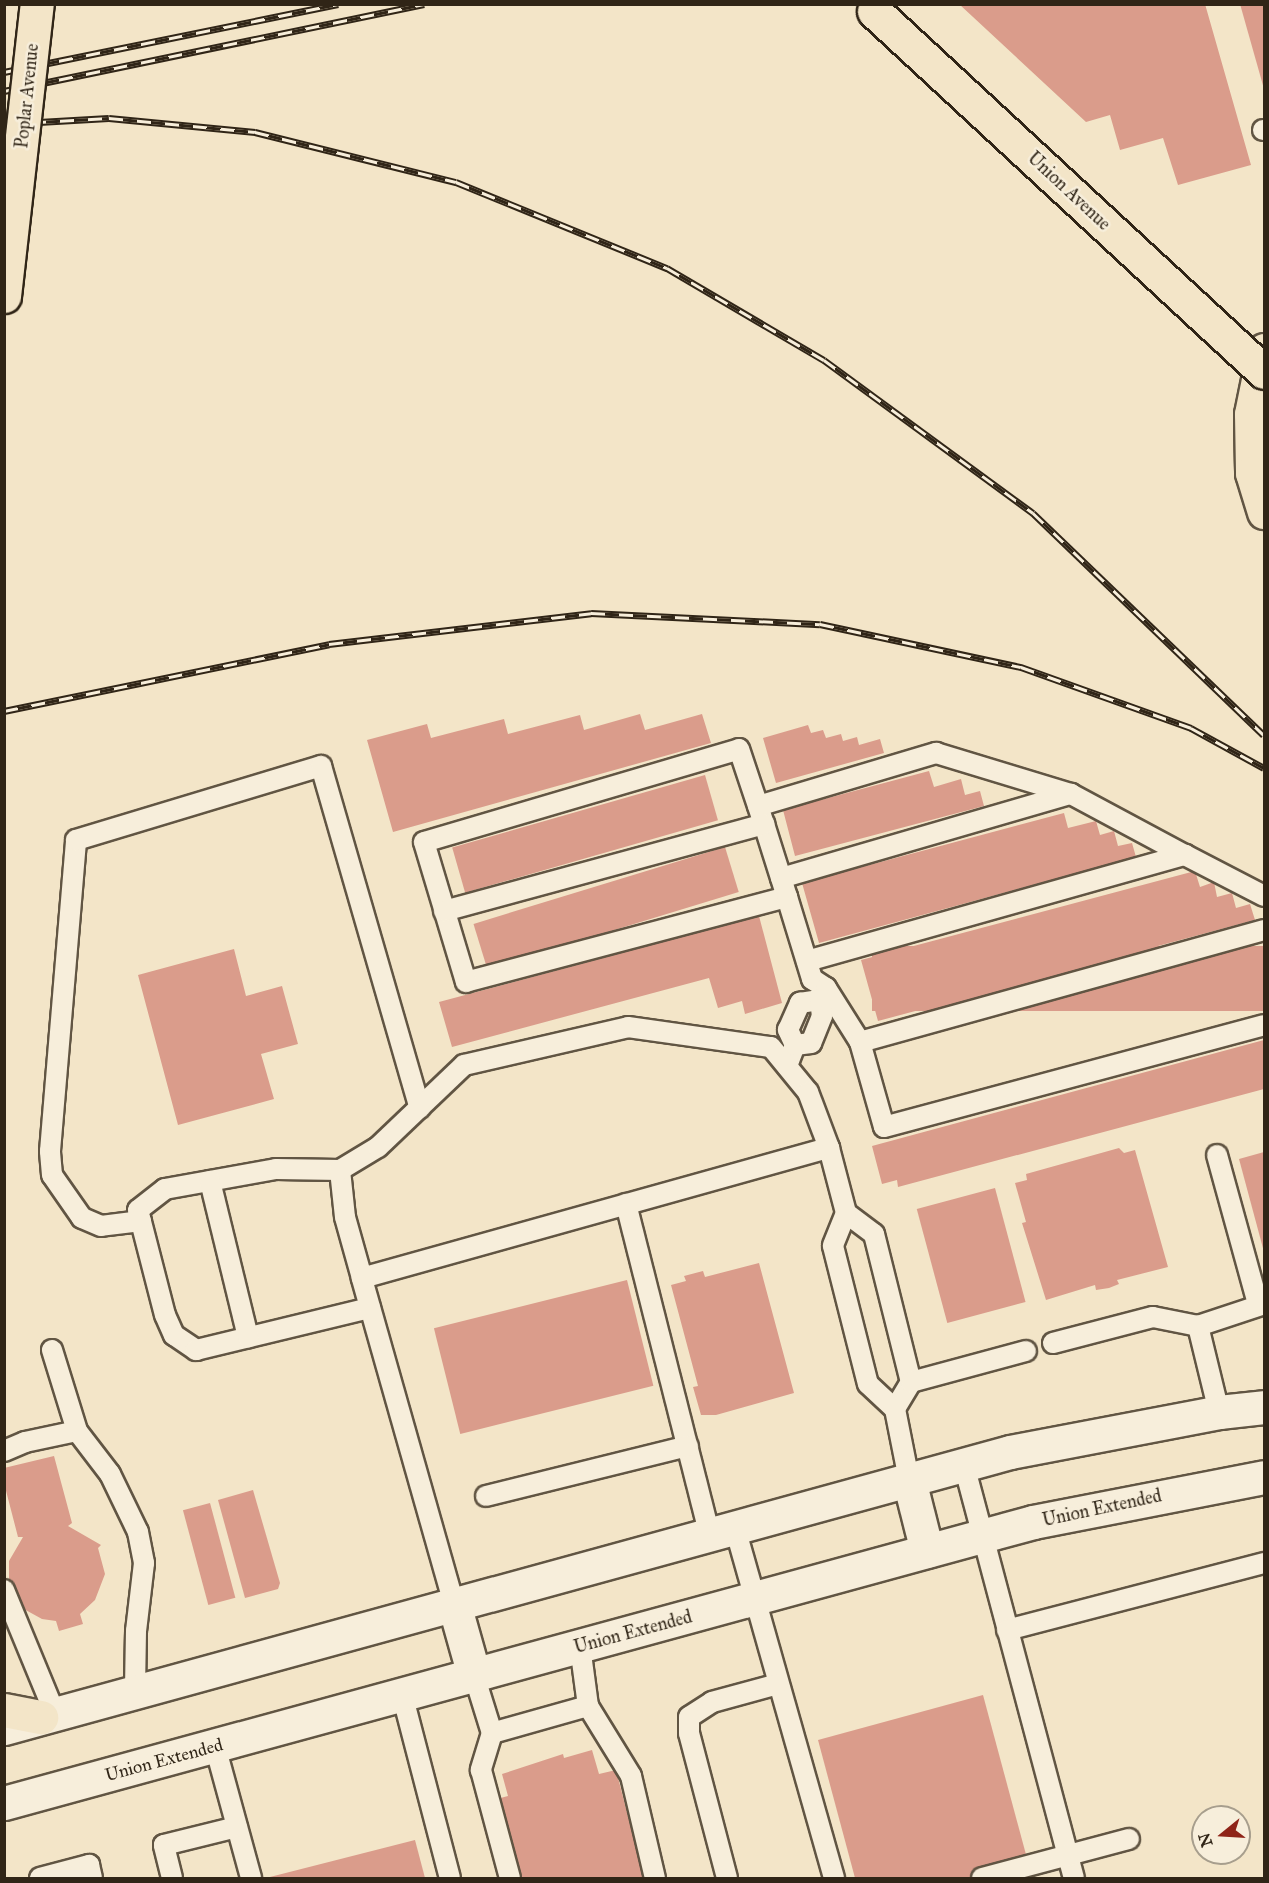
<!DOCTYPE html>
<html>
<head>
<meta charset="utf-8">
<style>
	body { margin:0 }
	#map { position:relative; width:1269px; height:1883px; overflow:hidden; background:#f3e5c8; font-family:"IM FELL Great Primer",serif }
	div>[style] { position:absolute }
	.building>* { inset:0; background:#da9c8b; transform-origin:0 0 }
	.roads { filter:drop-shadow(2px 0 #615543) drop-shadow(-2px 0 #615543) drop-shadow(0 2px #615543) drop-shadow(0 -2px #615543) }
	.lane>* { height:20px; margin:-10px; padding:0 10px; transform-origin:10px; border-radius:10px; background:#f7eedb }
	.secondary>* { height:33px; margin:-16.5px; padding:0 16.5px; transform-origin:16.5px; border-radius:16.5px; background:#f7eedb }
	.primary>* { height:33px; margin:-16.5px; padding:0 16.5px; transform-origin:16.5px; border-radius:16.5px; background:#f3e5c8 }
	.rail>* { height:7px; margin-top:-3.5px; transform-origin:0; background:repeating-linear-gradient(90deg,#f7eedb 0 14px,#302517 0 28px); box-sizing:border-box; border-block:2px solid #302517 }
	.bridges { filter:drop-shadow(2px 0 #302517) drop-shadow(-2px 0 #302517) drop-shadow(0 2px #302517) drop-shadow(0 -2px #302517) }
	.primary-bridge>* { height:33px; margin:-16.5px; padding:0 16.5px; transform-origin:16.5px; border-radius:16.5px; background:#f3e5c8 }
	span { translate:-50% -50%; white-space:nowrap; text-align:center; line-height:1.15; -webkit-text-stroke:5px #f7eedb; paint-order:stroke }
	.street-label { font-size:18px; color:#302517 }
	.frame { position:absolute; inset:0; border:6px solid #302517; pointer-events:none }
	.north { position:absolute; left:1191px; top:1805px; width:60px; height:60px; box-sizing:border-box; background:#f7eedb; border:2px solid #a79e8d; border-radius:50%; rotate:252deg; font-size:16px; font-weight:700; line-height:24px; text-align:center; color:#302517 }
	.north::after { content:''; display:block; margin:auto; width:21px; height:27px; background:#8f2418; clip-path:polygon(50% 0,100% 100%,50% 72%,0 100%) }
</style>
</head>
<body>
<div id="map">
	<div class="building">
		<div style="clip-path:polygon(959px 4px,1205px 4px,1251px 165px,1178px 185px,1163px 138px,1120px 150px,1110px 115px,1086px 122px)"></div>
		<div style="clip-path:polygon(1240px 4px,1264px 4px,1264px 89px)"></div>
		<div style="clip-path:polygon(640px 714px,645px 730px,702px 714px,711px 743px,393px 832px,367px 740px,427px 724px,431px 738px,504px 719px,508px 734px,580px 715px,584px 730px)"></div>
		<div style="clip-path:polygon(808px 725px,811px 733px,823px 730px,826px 738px,841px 734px,843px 741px,857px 737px,859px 745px,880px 739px,884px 753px,776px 783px,763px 738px)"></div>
		<div style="clip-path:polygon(929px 771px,934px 787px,961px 779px,965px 795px,980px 791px,984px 806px,795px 856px,783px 810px)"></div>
		<div style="left:705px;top:775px;width:47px;height:263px;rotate:74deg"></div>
		<div style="clip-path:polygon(1064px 813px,1068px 828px,1096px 821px,1100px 835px,1114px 831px,1118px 846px,1132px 843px,1136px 857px,819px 943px,802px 883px)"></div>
		<div style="left:725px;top:847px;width:47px;height:263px;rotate:73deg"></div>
		<div style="clip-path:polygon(1195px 871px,1200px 887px,1214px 882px,1217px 897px,1232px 893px,1236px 908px,1250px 904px,1255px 920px,878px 1021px,861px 960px)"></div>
		<div style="clip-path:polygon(759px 916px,782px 1003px,745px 1014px,742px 1001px,718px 1008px,709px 978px,452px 1047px,439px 1002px)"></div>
		<div style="left:1264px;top:946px;width:65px;height:392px;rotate:90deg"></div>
		<div style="clip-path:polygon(234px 949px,246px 996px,282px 986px,298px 1044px,261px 1054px,274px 1099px,178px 1125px,138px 975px)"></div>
		<div style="clip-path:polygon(1264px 1040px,1264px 1089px,898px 1187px,897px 1180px,882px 1184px,872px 1146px)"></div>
		<div style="clip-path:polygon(1119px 1148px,1124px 1153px,1135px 1150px,1168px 1267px,1117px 1280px,1119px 1284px,1109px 1288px,1096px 1290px,1095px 1285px,1046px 1300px,1022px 1223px,1026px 1222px,1015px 1183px,1027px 1180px,1026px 1174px)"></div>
		<div style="clip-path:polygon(1264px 1152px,1264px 1252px,1239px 1159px)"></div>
		<div style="left:995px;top:1188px;width:118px;height:81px;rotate:75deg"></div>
		<div style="clip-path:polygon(759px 1263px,794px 1393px,716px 1415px,701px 1415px,693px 1387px,698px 1386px,671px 1285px,686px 1281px,684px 1276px,703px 1271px,705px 1277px)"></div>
		<div style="left:627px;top:1280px;width:109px;height:199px;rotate:76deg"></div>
		<div style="clip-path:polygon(54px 1456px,72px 1523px,68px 1526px,101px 1545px,98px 1548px,105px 1574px,95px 1600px,80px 1614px,83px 1624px,59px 1631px,56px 1621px,42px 1619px,22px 1608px,9px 1585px,9px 1561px,23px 1537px,18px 1537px,4px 1483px,4px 1468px)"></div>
		<div style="clip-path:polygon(253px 1490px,280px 1583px,278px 1589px,245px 1598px,218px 1500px)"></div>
		<div style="left:210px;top:1503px;width:98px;height:28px;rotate:75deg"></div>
		<div style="clip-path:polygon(983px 1695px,1028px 1862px,965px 1878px,855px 1878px,818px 1740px)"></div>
		<div style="clip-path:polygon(592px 1750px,599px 1774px,616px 1770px,644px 1878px,515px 1878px,493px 1800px,508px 1796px,502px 1774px,563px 1754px,564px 1758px)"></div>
		<div style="clip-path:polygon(415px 1840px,425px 1878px,266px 1878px)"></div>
	</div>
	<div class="roads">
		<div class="lane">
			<div style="left:1263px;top:130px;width:1px"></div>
			<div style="left:758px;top:806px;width:186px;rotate:-16.6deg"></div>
			<div style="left:936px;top:753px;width:141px;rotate:16.9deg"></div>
			<div style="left:781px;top:878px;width:302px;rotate:-16.2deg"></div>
			<div style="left:1071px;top:794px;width:129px;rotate:28.2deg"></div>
			<div style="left:787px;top:897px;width:332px;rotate:165.2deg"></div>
			<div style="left:466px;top:982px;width:146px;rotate:-106.7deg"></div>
			<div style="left:424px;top:842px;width:328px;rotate:-16.4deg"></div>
			<div style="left:739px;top:749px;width:79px;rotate:71.6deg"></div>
			<div style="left:764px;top:824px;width:77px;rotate:72.5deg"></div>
			<div style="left:787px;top:897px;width:86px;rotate:73deg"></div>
			<div style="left:812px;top:979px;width:17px;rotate:33deg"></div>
			<div style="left:826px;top:988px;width:13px;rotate:117deg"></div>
			<div style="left:444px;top:911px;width:332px;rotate:-15.2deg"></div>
			<div style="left:807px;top:961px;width:393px;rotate:-15.7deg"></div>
			<div style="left:1185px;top:855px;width:89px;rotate:27.4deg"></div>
			<div style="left:826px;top:988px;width:64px;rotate:57.8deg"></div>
			<div style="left:860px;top:1042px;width:88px;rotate:74.2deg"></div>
			<div style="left:884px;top:1127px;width:393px;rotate:-15deg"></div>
			<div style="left:860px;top:1042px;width:419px;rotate:-15.5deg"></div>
			<div style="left:787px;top:1066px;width:22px;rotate:-69deg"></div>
			<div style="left:795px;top:1045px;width:17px;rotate:-115deg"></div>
			<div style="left:788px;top:1030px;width:30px;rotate:-66deg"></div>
			<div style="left:800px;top:1003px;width:20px;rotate:-9deg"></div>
			<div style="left:820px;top:1000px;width:16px;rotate:83deg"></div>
			<div style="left:822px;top:1016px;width:29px;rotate:112deg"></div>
			<div style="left:811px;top:1043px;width:16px;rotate:173deg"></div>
			<div style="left:1217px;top:1155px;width:155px;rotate:74.6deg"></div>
			<div style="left:340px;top:1170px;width:64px;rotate:-179.1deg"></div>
			<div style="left:276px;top:1169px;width:113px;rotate:169.8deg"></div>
			<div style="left:165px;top:1189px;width:34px;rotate:142deg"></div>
			<div style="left:138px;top:1210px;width:108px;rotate:75.6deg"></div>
			<div style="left:165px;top:1315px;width:22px;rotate:66deg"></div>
			<div style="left:174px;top:1335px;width:27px;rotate:34deg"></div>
			<div style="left:196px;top:1350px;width:179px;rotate:-13.6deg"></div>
			<div style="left:210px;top:1181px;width:161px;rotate:76.3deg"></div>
			<div style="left:626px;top:1204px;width:341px;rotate:75.8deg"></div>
			<div style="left:846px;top:1213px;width:35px;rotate:37deg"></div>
			<div style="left:874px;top:1234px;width:153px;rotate:76deg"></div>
			<div style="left:911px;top:1382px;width:31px;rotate:121deg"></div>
			<div style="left:141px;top:1221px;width:40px;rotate:172.9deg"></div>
			<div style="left:101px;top:1226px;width:21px;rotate:-157deg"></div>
			<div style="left:82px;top:1218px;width:52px;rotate:-124.9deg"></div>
			<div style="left:52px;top:1175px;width:24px;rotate:-95deg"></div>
			<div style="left:50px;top:1151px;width:312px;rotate:-85.2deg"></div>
			<div style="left:76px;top:840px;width:256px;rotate:-16.8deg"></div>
			<div style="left:321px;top:766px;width:356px;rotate:73.9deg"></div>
			<div style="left:362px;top:1278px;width:63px;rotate:-105.6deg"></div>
			<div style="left:345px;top:1217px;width:47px;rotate:-96.1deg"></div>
			<div style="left:340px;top:1170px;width:44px;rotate:-31.2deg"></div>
			<div style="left:378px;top:1147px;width:119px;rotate:-43.6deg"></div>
			<div style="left:464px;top:1065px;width:168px;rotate:-13deg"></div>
			<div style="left:628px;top:1027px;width:144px;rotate:8deg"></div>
			<div style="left:771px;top:1047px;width:58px;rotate:50.6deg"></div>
			<div style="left:808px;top:1092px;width:60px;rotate:69.4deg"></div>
			<div style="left:1053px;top:1343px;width:103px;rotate:-14.6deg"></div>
			<div style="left:1153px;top:1317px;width:46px;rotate:11.3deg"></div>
			<div style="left:52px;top:1350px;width:85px;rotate:72.8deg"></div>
			<div style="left:77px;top:1431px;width:54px;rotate:52.5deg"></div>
			<div style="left:110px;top:1474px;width:64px;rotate:64.2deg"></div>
			<div style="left:138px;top:1532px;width:32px;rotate:79deg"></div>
			<div style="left:144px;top:1563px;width:68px;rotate:96.7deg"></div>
			<div style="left:136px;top:1631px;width:60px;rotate:91deg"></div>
			<div style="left:911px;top:1382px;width:119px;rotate:-15.1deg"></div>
			<div style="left:1219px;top:1412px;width:89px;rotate:-103.7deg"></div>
			<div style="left:1198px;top:1326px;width:70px;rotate:-18.4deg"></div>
			<div style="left:4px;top:1451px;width:23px;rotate:-23deg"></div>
			<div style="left:25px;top:1442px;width:53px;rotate:-11.9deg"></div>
			<div style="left:964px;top:1465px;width:427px;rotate:75.1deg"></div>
			<div style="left:486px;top:1496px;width:208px;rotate:-13.9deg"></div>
			<div style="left:735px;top:1528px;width:364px;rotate:74.2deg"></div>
			<div style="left:4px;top:1590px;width:134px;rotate:67.6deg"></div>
			<div style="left:454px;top:1604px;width:339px;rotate:-105.8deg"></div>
			<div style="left:362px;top:1278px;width:485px;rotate:-15.6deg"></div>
			<div style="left:829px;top:1148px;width:67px;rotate:75.3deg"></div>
			<div style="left:846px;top:1213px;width:35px;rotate:112deg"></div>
			<div style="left:833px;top:1246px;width:142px;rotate:75.8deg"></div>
			<div style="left:868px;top:1384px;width:37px;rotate:43deg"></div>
			<div style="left:895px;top:1409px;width:72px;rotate:78.8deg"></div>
			<div style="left:1007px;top:1630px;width:266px;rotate:-14.6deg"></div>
			<div style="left:580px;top:1646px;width:61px;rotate:82.4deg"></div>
			<div style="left:588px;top:1706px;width:82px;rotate:58.4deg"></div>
			<div style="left:631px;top:1776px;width:105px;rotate:76.8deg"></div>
			<div style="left:474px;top:1675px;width:61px;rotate:72.8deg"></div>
			<div style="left:492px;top:1733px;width:39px;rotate:107deg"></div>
			<div style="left:481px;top:1770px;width:112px;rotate:75deg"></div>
			<div style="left:402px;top:1694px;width:190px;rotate:75.4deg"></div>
			<div style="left:492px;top:1733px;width:100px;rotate:-15.7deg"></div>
			<div style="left:215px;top:1746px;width:137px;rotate:74.7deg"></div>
			<div style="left:40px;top:1878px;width:51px;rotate:-14.9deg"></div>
			<div style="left:89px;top:1865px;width:13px;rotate:77deg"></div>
			<div style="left:172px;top:1878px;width:34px;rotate:-104deg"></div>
			<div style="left:164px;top:1845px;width:75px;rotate:-13.9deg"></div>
			<div style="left:727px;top:1878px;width:150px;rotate:-104.7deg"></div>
			<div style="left:689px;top:1733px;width:16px;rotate:-90deg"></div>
			<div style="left:689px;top:1717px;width:27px;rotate:-33deg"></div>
			<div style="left:712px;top:1702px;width:68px;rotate:-15.3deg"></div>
			<div style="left:982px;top:1878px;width:152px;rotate:-14.9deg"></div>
		</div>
		<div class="secondary">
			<div style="left:909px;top:1480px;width:73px;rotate:75.8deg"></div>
			<div style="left:454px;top:1604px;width:74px;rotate:74.3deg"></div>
			<div style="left:4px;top:1728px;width:1043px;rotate:-15.34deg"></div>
			<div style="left:1010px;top:1452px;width:213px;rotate:-10.8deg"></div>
			<div style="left:1219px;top:1412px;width:45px;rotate:-6.3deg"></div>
			<div style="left:4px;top:1803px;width:1067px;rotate:-15.27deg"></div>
			<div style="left:1033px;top:1522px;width:235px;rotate:-11deg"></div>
		</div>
		<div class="primary">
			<div style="left:1264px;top:350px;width:65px;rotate:101.5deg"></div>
			<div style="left:1251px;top:414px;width:59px;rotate:89deg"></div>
			<div style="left:1252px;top:473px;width:41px;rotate:72.9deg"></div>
			<div style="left:4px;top:1710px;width:38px;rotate:11deg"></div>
		</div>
	</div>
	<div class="rail">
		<div style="left:4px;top:72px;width:341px;rotate:-11.5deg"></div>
		<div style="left:4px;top:91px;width:429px;rotate:-11.7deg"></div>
		<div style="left:4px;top:124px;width:105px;rotate:-3.3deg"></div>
		<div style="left:109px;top:118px;width:147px;rotate:5.5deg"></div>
		<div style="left:255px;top:132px;width:207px;rotate:14deg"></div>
		<div style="left:456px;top:182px;width:228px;rotate:22.2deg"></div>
		<div style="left:667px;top:268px;width:182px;rotate:30.4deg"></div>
		<div style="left:824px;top:360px;width:259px;rotate:36.2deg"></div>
		<div style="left:1033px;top:513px;width:320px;rotate:43.9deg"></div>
		<div style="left:4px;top:711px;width:332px;rotate:-11.6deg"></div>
		<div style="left:329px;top:644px;width:264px;rotate:-6.7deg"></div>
		<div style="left:591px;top:613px;width:229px;rotate:2.8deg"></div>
		<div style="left:820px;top:624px;width:206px;rotate:12.1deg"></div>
		<div style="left:1021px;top:667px;width:181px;rotate:19.7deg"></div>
		<div style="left:1191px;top:728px;width:83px;rotate:28.7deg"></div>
	</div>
	<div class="bridges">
		<div class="primary-bridge">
			<div style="left:874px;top:11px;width:531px;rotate:42.79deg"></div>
			<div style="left:4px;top:296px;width:294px;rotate:-83.6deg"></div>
		</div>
	</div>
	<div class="street-label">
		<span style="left:27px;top:96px;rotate:-84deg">Poplar Avenue</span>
		<span style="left:1069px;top:191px;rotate:43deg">Union Avenue</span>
		<span style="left:1102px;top:1508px;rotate:-12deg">Union Extended</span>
		<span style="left:633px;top:1632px;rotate:-15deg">Union Extended</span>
		<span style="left:164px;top:1760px;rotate:-15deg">Union Extended</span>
	</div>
	<div class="frame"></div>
	<div class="north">N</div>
</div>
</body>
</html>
